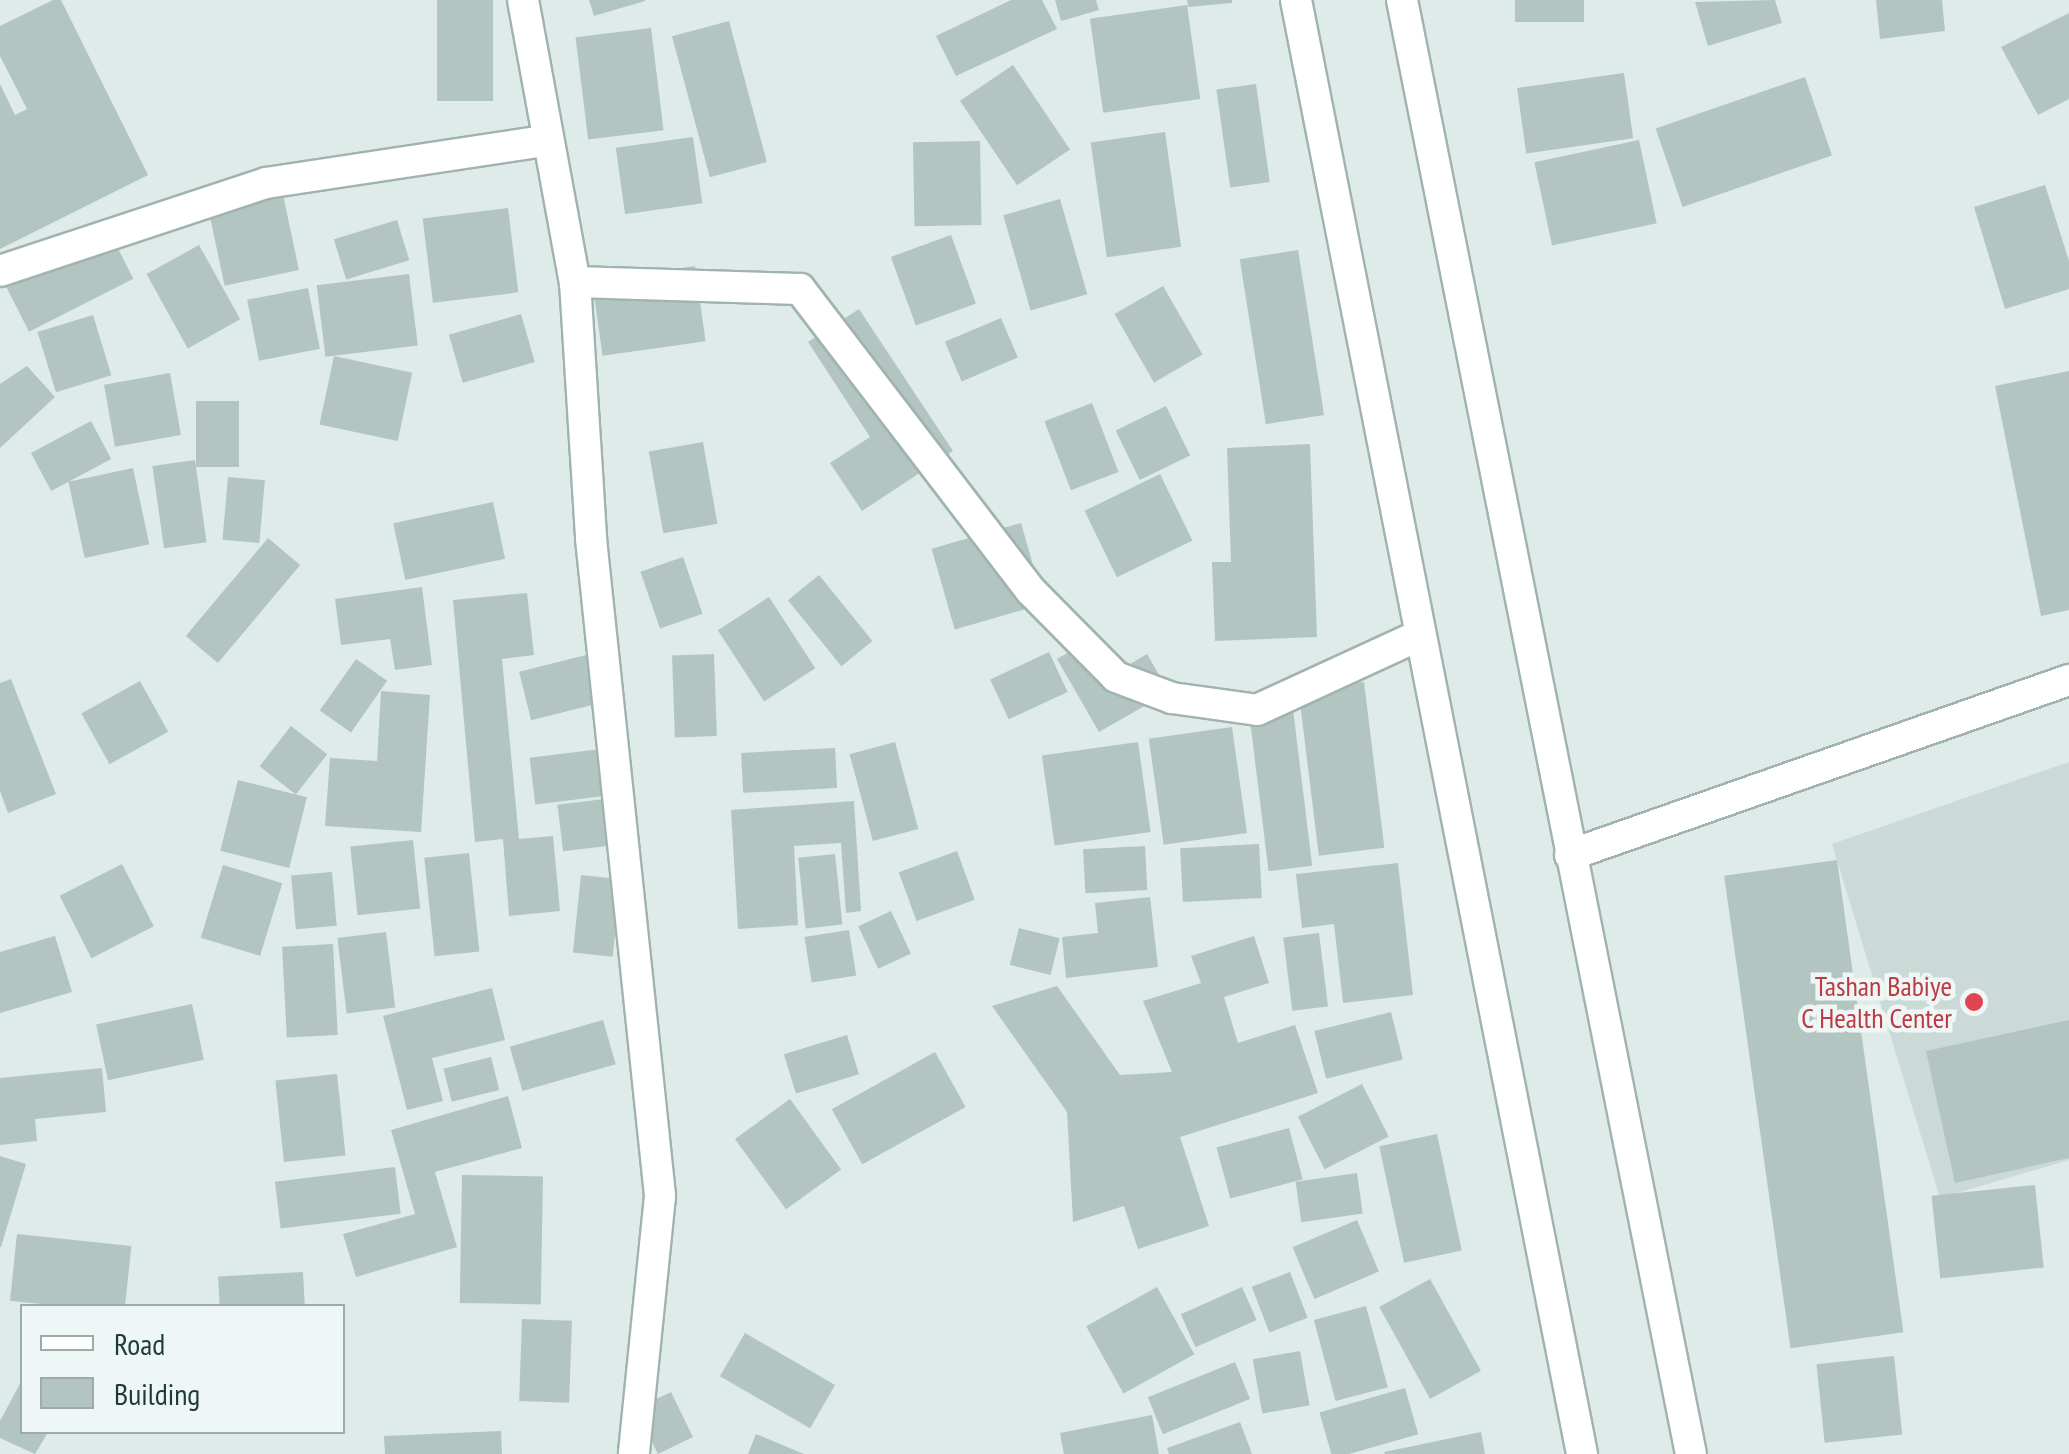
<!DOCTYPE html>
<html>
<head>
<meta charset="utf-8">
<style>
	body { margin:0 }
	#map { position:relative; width:2069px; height:1454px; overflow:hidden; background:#deebe8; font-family:"PT Sans Narrow",sans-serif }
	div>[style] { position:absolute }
	.built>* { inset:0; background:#ccdad7 }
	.building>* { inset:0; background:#b3c5c1; transform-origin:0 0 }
	.roads { filter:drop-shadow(2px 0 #a1b3b0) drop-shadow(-2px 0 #a1b3b0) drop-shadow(0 2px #a1b3b0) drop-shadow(0 -2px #a1b3b0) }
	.minor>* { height:30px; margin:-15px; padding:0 15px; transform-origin:15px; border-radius:15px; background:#fff }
	.tertiary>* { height:30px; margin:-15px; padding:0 15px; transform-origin:15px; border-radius:15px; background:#fff }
	.dots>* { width:28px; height:28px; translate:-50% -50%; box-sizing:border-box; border:5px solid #eef7f5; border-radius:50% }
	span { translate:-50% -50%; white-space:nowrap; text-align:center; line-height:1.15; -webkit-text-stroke:9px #eef7f5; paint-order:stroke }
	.health-label { font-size:28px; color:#be3a42 }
	.right { translate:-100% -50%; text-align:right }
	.legend { position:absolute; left:20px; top:1304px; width:325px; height:130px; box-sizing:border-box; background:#eef7f5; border:2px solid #9bacaa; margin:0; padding:12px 18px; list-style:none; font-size:30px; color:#1e3b39 }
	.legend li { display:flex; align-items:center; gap:20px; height:50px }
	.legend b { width:50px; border:2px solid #9bacaa }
</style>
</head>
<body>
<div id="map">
	<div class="built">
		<div style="clip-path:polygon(2069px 762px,2069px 1160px,1940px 1198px,1832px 844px)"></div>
	</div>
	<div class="building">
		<div style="clip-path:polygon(53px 0,61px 0,148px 175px,0 249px,0 84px,15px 115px,27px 109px,0 56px,0 26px)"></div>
		<div style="left:437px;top:0;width:56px;height:101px"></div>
		<div style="clip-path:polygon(589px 0,645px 0,645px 1px,594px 16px)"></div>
		<div style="clip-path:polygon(1011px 0,1042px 0,1057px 29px,956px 76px,936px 36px)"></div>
		<div style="clip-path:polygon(1055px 0,1096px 0,1099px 10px,1061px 21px)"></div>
		<div style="clip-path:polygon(1187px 0,1232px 0,1232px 3px,1188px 7px)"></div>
		<div style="left:1515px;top:0;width:69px;height:22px"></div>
		<div style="clip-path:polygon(1775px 0,1782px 23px,1708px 46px,1695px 2px)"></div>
		<div style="clip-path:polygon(1876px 0,1942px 0,1945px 31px,1880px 39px)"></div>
		<div style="left:1187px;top:5px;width:95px;height:98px;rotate:82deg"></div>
		<div style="clip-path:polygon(2069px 13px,2069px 99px,2038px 115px,2001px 47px)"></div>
		<div style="left:729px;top:21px;width:146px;height:59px;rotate:75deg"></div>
		<div style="left:651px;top:28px;width:103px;height:76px;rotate:83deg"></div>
		<div style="left:1013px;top:65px;width:102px;height:64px;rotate:56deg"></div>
		<div style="left:1624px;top:73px;width:66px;height:108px;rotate:82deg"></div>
		<div style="left:1805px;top:77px;width:83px;height:158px;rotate:71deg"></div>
		<div style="left:1256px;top:84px;width:99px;height:40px;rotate:82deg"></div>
		<div style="left:1165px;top:132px;width:116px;height:75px;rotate:82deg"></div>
		<div style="left:693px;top:137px;width:67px;height:78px;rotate:82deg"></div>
		<div style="left:1639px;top:140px;width:85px;height:107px;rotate:78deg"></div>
		<div style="left:980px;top:141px;width:84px;height:67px;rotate:89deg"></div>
		<div style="left:279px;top:176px;width:96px;height:76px;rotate:78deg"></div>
		<div style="clip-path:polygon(2045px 185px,2069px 261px,2069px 289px,2005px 309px,1974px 207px)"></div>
		<div style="left:1060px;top:199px;width:99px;height:59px;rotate:74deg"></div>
		<div style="left:508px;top:208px;width:85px;height:86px;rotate:83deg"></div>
		<div style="left:397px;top:220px;width:42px;height:66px;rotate:73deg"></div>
		<div style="left:107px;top:227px;width:58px;height:117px;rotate:63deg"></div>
		<div style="left:951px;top:235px;width:73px;height:64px;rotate:70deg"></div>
		<div style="left:199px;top:245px;width:85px;height:60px;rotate:61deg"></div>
		<div style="left:1298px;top:250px;width:167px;height:59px;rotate:81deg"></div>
		<div style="left:695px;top:266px;width:76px;height:104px;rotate:82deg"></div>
		<div style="left:409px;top:274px;width:72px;height:93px;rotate:83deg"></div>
		<div style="left:1163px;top:286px;width:79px;height:56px;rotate:60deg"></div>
		<div style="left:308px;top:288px;width:62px;height:62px;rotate:79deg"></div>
		<div style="clip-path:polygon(859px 309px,953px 451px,862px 511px,830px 463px,870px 437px,808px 342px)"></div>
		<div style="left:521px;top:314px;width:50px;height:75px;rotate:74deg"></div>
		<div style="left:93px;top:315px;width:63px;height:58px;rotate:73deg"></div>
		<div style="left:1001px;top:318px;width:43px;height:61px;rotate:67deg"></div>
		<div style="left:334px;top:356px;width:80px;height:70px;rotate:12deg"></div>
		<div style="clip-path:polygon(27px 366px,55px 397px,0 448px,0 384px)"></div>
		<div style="clip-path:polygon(2069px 371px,2069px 610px,2041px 616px,1995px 386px)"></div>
		<div style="left:170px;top:373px;width:63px;height:67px;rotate:80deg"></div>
		<div style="left:196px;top:401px;width:43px;height:66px"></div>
		<div style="left:1092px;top:403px;width:74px;height:51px;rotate:69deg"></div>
		<div style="left:1166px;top:406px;width:55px;height:56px;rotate:64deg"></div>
		<div style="left:91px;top:421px;width:43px;height:68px;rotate:62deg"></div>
		<div style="left:703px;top:442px;width:83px;height:55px;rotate:80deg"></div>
		<div style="clip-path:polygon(1310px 444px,1317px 637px,1215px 641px,1212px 562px,1231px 562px,1227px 448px)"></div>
		<div style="left:195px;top:460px;width:83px;height:43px;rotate:82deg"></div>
		<div style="left:133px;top:468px;width:78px;height:66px;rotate:78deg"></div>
		<div style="left:1160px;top:474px;width:74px;height:84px;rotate:64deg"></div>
		<div style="left:228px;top:477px;width:37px;height:63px;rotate:5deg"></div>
		<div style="left:493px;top:502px;width:58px;height:102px;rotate:78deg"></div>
		<div style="left:1021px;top:523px;width:84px;height:93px;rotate:74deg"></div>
		<div style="left:268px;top:538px;width:42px;height:128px;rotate:40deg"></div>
		<div style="left:683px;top:557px;width:60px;height:45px;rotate:71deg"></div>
		<div style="left:819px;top:575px;width:85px;height:40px;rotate:51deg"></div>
		<div style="clip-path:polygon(422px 587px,432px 665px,395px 670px,390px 639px,341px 645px,335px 599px)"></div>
		<div style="clip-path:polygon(527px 593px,534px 655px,502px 659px,519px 839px,553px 836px,560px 911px,509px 916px,503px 839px,475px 842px,453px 600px)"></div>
		<div style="left:769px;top:597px;width:85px;height:61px;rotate:57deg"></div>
		<div style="clip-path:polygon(1096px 637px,1115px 673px,1147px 654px,1169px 692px,1099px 732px,1057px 659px)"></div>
		<div style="left:1049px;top:652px;width:44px;height:65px;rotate:65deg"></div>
		<div style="left:714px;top:654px;width:82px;height:42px;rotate:88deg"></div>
		<div style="left:586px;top:655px;width:50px;height:69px;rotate:76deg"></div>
		<div style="left:356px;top:659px;width:38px;height:63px;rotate:35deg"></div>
		<div style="clip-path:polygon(11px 679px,56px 794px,8px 813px,0 791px,0 683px)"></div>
		<div style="left:140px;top:681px;width:58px;height:67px;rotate:61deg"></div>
		<div style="left:1364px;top:682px;width:167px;height:66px;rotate:83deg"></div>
		<div style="clip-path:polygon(381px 691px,430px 695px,421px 832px,325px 826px,330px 758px,377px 761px)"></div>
		<div style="left:1291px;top:693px;width:174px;height:44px;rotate:83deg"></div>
		<div style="left:291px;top:726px;width:46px;height:51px;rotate:38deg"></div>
		<div style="left:1232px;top:727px;width:107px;height:84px;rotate:82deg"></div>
		<div style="left:895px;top:742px;width:90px;height:47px;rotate:75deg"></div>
		<div style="left:1138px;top:742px;width:91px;height:97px;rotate:82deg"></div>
		<div style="left:609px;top:748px;width:47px;height:80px;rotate:83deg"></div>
		<div style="left:835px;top:748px;width:40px;height:94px;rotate:87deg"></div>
		<div style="left:238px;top:780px;width:71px;height:73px;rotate:14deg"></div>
		<div style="left:612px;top:798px;width:47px;height:55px;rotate:83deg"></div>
		<div style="clip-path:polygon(854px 801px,861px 911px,846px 913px,841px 843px,794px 846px,798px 925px,738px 929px,731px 810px)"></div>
		<div style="left:413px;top:840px;width:69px;height:63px;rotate:84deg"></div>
		<div style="left:1259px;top:844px;width:54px;height:79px;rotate:87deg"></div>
		<div style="left:1145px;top:846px;width:44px;height:62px;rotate:87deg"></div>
		<div style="left:957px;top:851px;width:52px;height:62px;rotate:70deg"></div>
		<div style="left:469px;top:853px;width:99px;height:45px;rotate:84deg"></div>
		<div style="left:835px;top:854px;width:71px;height:37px;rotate:84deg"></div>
		<div style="left:1837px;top:860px;width:477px;height:114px;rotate:82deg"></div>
		<div style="clip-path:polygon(1398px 863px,1413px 995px,1343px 1003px,1334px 924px,1302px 928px,1296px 874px)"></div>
		<div style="left:122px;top:864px;width:70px;height:70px;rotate:63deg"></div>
		<div style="left:223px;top:865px;width:62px;height:76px;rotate:17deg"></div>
		<div style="left:332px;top:872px;width:54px;height:41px;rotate:85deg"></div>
		<div style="left:581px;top:875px;width:40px;height:78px;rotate:6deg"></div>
		<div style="clip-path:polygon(1150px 897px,1158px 967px,1066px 978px,1062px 937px,1098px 933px,1095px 903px)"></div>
		<div style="left:891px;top:911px;width:47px;height:36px;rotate:65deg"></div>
		<div style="left:1019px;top:928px;width:42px;height:38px;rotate:14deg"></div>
		<div style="left:849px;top:930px;width:46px;height:45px;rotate:81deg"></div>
		<div style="left:386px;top:932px;width:76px;height:49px;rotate:83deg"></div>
		<div style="left:1319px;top:933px;width:74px;height:36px;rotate:83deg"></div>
		<div style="clip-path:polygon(55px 936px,72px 992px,0 1013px,0 952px)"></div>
		<div style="clip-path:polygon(1254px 936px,1269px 983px,1224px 997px,1238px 1043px,1295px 1025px,1318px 1093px,1180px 1137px,1209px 1226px,1138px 1249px,1124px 1206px,1073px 1222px,1067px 1112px,992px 1006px,1057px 986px,1120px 1075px,1172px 1072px,1143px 1001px,1201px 983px,1191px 956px)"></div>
		<div style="left:333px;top:944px;width:91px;height:51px;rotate:87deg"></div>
		<div style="clip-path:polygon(492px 988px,505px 1040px,432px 1058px,443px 1101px,407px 1110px,383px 1016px)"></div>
		<div style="left:192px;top:1004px;width:57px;height:98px;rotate:78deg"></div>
		<div style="left:1391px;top:1012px;width:49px;height:79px;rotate:76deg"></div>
		<div style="left:603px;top:1020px;width:46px;height:97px;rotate:74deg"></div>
		<div style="clip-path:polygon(2069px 1020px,2069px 1158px,1955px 1183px,1926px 1051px)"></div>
		<div style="left:847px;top:1035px;width:41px;height:66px;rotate:73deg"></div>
		<div style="left:935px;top:1052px;width:63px;height:118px;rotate:61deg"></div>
		<div style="left:491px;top:1057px;width:34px;height:49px;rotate:76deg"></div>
		<div style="clip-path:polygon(102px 1068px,106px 1112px,35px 1119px,37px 1141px,0 1145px,0 1078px)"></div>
		<div style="left:337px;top:1074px;width:82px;height:62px;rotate:84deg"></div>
		<div style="left:1362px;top:1084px;width:59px;height:72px;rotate:63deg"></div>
		<div style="clip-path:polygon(508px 1096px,522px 1148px,435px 1172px,457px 1247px,356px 1277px,343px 1234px,415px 1214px,391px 1130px)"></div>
		<div style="left:790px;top:1099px;width:87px;height:68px;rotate:54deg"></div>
		<div style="left:1289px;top:1128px;width:53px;height:75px;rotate:75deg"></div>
		<div style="left:1437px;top:1134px;width:119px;height:59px;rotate:78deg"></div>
		<div style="clip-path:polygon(0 1156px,26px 1164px,1px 1247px,0 1247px)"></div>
		<div style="left:395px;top:1167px;width:47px;height:121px;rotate:83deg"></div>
		<div style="left:1357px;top:1173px;width:41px;height:62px;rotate:82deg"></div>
		<div style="left:462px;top:1175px;width:81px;height:128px;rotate:1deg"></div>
		<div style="left:2035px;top:1185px;width:83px;height:104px;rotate:84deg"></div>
		<div style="left:1357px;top:1220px;width:56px;height:70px;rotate:67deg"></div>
		<div style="left:17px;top:1234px;width:115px;height:67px;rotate:6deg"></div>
		<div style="left:303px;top:1272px;width:34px;height:85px;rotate:87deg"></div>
		<div style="left:1290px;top:1272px;width:49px;height:41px;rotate:69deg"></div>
		<div style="left:1430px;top:1279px;width:105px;height:58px;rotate:61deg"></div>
		<div style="left:1157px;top:1287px;width:77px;height:81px;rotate:61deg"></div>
		<div style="left:1242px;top:1287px;width:36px;height:67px;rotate:66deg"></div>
		<div style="left:1366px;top:1306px;width:84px;height:54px;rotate:75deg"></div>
		<div style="left:522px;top:1319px;width:50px;height:82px;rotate:2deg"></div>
		<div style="left:745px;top:1333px;width:104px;height:50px;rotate:30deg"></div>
		<div style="left:1300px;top:1351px;width:55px;height:48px;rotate:80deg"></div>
		<div style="left:1894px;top:1356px;width:79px;height:78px;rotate:84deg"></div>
		<div style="left:1235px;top:1362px;width:40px;height:94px;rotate:68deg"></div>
		<div style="clip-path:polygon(22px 1380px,22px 1432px,48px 1432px,35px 1454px,0 1438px,0 1421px)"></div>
		<div style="left:1405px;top:1388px;width:48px;height:89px;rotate:74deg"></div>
		<div style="left:671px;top:1392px;width:50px;height:39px;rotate:64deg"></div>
		<div style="clip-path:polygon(1152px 1415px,1159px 1454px,1064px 1454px,1060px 1433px)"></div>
		<div style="clip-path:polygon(1240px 1422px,1252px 1454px,1169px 1454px,1167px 1448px)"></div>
		<div style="clip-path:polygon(501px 1431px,502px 1454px,385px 1454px,384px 1436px)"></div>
		<div style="clip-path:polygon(1481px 1432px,1485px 1454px,1385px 1454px,1384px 1452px)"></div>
		<div style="clip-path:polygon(756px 1434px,804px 1454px,748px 1454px)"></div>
	</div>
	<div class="roads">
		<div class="minor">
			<div style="left:523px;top:0;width:287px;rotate:79.6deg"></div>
			<div style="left:575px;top:282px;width:257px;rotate:86.4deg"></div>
			<div style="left:591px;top:539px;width:661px;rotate:84deg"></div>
			<div style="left:660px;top:1196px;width:259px;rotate:95.8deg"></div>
			<div style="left:0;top:271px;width:280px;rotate:-18.3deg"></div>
			<div style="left:266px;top:183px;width:282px;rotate:-8.6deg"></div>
			<div style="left:575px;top:282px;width:225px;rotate:1.8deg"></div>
			<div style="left:800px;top:289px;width:380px;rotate:52.6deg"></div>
			<div style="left:1031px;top:591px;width:121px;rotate:45.3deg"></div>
			<div style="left:1116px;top:677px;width:60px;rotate:20.6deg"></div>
			<div style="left:1172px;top:698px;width:86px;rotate:8deg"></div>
			<div style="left:1257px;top:710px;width:179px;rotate:-24.7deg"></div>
			<div style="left:1570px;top:855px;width:529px;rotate:-19.33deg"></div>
		</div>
		<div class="tertiary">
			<div style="left:1296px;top:0;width:1482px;rotate:78.87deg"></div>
			<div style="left:1402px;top:0;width:1482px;rotate:78.76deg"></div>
		</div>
	</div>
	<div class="dots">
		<div style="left:1974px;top:1002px;background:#e0444e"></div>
	</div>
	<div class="health-label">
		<span class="right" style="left:1952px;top:1002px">Tashan Babiye<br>C Health Center</span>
	</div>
	<ul class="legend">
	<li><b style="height:12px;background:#fff"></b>Road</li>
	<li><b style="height:28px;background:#b3c5c1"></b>Building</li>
	</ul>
</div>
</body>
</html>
